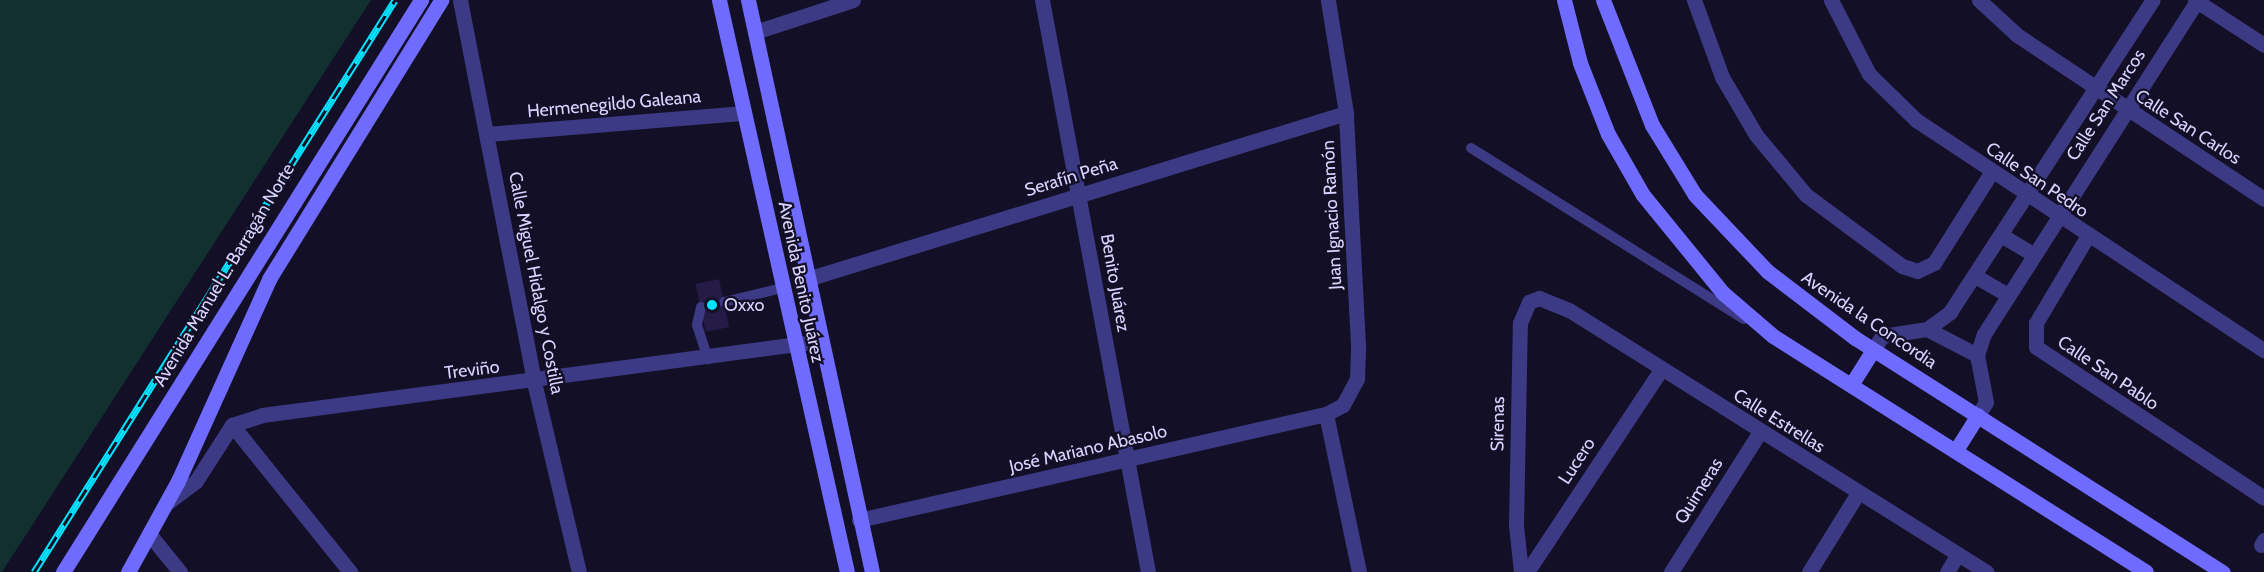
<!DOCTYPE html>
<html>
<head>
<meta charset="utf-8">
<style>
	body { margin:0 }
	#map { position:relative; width:2264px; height:572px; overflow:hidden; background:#130f26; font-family:Cabin,sans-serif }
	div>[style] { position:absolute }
	.green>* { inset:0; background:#12302f }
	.building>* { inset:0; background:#241b47; transform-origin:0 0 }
	.service>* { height:10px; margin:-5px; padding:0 5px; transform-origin:5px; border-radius:5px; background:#3d3a85 }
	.minor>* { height:15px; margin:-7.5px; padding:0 7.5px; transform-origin:7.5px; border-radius:7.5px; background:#3d3a85 }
	.secondary>* { height:15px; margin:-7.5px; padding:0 7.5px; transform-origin:7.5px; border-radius:7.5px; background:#6f6bff }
	.rail>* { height:7px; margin-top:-3.5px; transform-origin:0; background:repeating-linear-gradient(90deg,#130f26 0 14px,#00e5ff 0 28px); box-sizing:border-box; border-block:2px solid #00e5ff }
	.dots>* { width:16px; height:16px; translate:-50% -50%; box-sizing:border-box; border:3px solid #130f26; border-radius:50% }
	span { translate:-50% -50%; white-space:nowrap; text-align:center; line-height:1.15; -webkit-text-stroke:4.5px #130f26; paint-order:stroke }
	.street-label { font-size:18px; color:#d9d4ff }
	.poi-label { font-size:18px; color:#d9d4ff }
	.left { translate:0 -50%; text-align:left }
</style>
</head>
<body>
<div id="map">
	<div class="green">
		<div style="clip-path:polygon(0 0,371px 0,2px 572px,0 572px)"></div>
	</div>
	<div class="building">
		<div style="left:719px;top:279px;width:49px;height:24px;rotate:78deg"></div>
	</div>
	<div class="service">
		<div style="left:1471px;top:148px;width:322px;rotate:32.1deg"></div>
		<div style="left:724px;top:302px;width:60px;rotate:-13.6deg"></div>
		<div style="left:701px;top:307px;width:18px;rotate:103deg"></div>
		<div style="left:697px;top:325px;width:36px;rotate:72deg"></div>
	</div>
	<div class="minor">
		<div style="left:460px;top:0;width:389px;rotate:79deg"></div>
		<div style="left:534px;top:382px;width:195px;rotate:76.7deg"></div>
		<div style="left:1042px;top:0;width:582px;rotate:79.5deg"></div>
		<div style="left:1694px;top:0;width:82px;rotate:70deg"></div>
		<div style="left:1722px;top:77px;width:67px;rotate:59.6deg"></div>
		<div style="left:1756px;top:135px;width:78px;rotate:50.2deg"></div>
		<div style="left:1806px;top:195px;width:119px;rotate:36.5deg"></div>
		<div style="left:1902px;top:266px;width:16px;rotate:18deg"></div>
		<div style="left:1917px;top:271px;width:19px;rotate:-25deg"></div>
		<div style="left:1934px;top:263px;width:107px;rotate:-57.7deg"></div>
		<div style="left:1831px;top:0;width:83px;rotate:62.8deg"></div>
		<div style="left:1869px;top:74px;width:66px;rotate:44.4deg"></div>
		<div style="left:1916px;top:120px;width:417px;rotate:33.5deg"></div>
		<div style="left:1979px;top:0;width:52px;rotate:42.6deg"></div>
		<div style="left:2017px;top:35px;width:296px;rotate:33.6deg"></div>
		<div style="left:2195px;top:0;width:82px;rotate:33.1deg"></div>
		<div style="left:755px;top:32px;width:103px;rotate:-18.1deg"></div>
		<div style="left:487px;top:134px;width:258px;rotate:-4.7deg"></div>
		<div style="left:2001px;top:235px;width:37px;rotate:31deg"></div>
		<div style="left:2087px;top:237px;width:100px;rotate:120.7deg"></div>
		<div style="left:2036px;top:323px;width:24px;rotate:90deg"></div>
		<div style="left:2036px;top:347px;width:273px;rotate:33.5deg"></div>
		<div style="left:1975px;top:276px;width:38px;rotate:30deg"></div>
		<div style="left:807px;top:279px;width:564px;rotate:-17.12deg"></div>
		<div style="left:1927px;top:329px;width:56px;rotate:27.5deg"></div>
		<div style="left:1873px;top:350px;width:17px;rotate:-57deg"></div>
		<div style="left:1882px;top:336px;width:46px;rotate:-8.8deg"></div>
		<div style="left:1927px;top:329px;width:29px;rotate:-36deg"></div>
		<div style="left:1950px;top:312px;width:372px;rotate:-57deg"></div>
		<div style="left:1326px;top:414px;width:161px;rotate:78.2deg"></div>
		<div style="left:1978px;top:415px;width:15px;rotate:-58deg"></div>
		<div style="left:1986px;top:402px;width:48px;rotate:-100.8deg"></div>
		<div style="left:1977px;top:355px;width:22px;rotate:-72deg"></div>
		<div style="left:1984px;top:334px;width:397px;rotate:-57.4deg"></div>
		<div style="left:232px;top:425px;width:189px;rotate:51.2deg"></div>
		<div style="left:167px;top:503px;width:36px;rotate:-37deg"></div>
		<div style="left:196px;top:481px;width:67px;rotate:-57.3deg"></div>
		<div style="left:232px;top:425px;width:32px;rotate:-18deg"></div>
		<div style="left:262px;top:415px;width:563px;rotate:-7.55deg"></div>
		<div style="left:859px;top:520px;width:479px;rotate:-12.8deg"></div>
		<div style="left:1326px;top:414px;width:19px;rotate:-28deg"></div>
		<div style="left:1343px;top:405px;width:30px;rotate:-62deg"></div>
		<div style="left:1357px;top:379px;width:34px;rotate:-88deg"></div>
		<div style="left:1358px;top:345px;width:232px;rotate:-93deg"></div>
		<div style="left:1346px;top:113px;width:114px;rotate:-99.1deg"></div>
		<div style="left:150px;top:535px;width:48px;rotate:51deg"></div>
		<div style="left:2261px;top:545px;width:6px;rotate:-59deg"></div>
		<div style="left:1521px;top:572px;width:47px;rotate:-96.1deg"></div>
		<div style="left:1516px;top:525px;width:202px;rotate:-88.9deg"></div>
		<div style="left:1520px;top:323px;width:23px;rotate:-67deg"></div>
		<div style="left:1529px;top:302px;width:11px;rotate:-22deg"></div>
		<div style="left:1539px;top:298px;width:32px;rotate:22deg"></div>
		<div style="left:1569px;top:310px;width:493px;rotate:32.1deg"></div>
		<div style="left:1527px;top:572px;width:241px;rotate:-56.5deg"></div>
		<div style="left:1671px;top:572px;width:166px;rotate:-57.6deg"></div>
		<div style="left:1809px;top:572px;width:93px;rotate:-58.2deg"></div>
		<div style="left:1947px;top:572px;width:21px;rotate:-59deg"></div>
	</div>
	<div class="secondary">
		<div style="left:719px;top:0;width:586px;rotate:77.39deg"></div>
		<div style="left:748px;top:0;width:585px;rotate:77.77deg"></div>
		<div style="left:1564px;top:0;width:65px;rotate:75.7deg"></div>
		<div style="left:1580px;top:63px;width:76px;rotate:68.5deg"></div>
		<div style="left:1608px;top:134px;width:70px;rotate:60.2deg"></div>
		<div style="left:1643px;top:195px;width:127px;rotate:50.8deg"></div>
		<div style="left:1723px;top:293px;width:66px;rotate:40.7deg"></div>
		<div style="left:1773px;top:336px;width:441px;rotate:32.3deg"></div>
		<div style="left:1603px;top:0;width:134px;rotate:68.6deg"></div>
		<div style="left:1652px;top:125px;width:82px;rotate:58.4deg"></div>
		<div style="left:1695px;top:195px;width:105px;rotate:46.5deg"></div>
		<div style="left:1767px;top:271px;width:111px;rotate:37.3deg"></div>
		<div style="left:1855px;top:338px;width:436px;rotate:32.5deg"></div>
		<div style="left:1851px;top:385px;width:41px;rotate:-57.8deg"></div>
		<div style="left:1956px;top:450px;width:41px;rotate:-57.8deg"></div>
		<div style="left:63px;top:572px;width:675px;rotate:-57.96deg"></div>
		<div style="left:128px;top:572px;width:104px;rotate:-61.2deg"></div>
		<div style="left:178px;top:481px;width:222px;rotate:-65.7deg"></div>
		<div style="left:269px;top:279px;width:328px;rotate:-58.3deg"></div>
	</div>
	<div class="rail">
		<div style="left:34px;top:572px;width:676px;rotate:-57.74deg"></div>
	</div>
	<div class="dots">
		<div style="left:712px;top:305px;background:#00e5ff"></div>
	</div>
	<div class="street-label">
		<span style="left:614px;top:104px;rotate:-5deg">Hermenegildo Galeana</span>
		<span style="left:2106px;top:105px;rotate:-57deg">Calle San Marcos</span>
		<span style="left:2188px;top:127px;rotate:33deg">Calle San Carlos</span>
		<span style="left:1071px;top:177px;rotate:-17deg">Serafín Peña</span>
		<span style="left:2037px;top:180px;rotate:34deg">Calle San Pedro</span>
		<span style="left:1332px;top:215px;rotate:-93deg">Juan Ignacio Ramón</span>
		<span style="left:224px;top:275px;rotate:-59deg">Avenida Manuel L. Barragán Norte</span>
		<span style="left:801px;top:282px;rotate:78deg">Avenida Benito Juárez</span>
		<span style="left:536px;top:283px;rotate:79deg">Calle Miguel Hidalgo y Costilla</span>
		<span style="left:1115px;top:283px;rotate:80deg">Benito Juárez</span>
		<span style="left:1869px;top:320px;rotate:34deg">Avenida la Concordia</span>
		<span style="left:472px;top:370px;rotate:-7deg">Treviño</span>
		<span style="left:2108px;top:373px;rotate:34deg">Calle San Pablo</span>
		<span style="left:1779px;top:421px;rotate:32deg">Calle Estrellas</span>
		<span style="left:1498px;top:424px;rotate:-89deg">Sirenas</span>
		<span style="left:1088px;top:449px;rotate:-13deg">José Mariano Abasolo</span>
		<span style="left:1577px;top:461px;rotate:-57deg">Lucero</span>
		<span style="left:1699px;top:491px;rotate:-58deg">Quimeras</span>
	</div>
	<div class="poi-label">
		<span class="left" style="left:724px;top:305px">Oxxo</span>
	</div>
</div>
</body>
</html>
